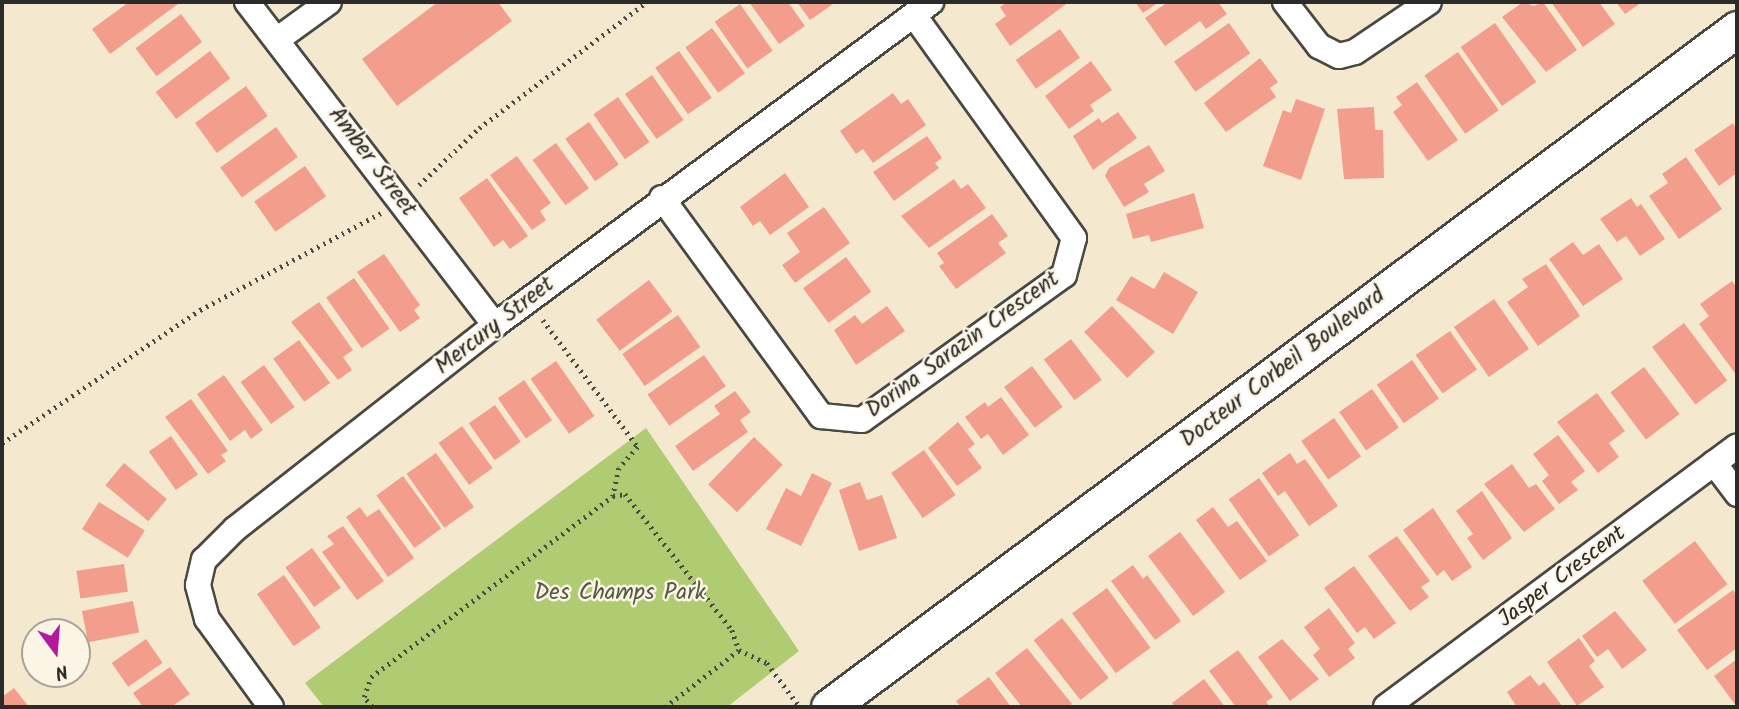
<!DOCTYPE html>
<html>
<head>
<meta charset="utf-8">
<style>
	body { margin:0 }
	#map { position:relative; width:1739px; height:709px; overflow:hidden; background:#f4e9ce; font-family:Kalam,sans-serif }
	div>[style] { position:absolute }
	.green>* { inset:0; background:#afcc73 }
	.building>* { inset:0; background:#f39e8d; transform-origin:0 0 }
	.path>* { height:4.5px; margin-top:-2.25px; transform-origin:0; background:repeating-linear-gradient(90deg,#494843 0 2px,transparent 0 7px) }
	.roads { filter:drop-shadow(2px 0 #494843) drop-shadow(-2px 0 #494843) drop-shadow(0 2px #494843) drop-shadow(0 -2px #494843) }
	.street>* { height:24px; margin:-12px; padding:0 12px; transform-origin:12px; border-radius:12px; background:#fff }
	.secondary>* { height:35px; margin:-17.5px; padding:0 17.5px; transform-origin:17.5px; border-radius:17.5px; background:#fff }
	span { translate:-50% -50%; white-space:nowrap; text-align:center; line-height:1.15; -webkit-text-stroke:5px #fcf5e5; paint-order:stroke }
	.street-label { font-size:23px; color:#2b2b2b }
	.park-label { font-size:23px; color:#535b41 }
	.frame { position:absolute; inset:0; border:4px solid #2b2b2b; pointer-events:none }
	.north { position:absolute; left:21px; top:618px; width:70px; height:70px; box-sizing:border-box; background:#fcf5e5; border:2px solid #a8a49b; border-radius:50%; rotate:164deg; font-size:19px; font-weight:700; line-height:28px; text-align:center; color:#2b2b2b }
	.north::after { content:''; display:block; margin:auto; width:24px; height:32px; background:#b5179e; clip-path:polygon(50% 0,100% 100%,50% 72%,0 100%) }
</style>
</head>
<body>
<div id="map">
	<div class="green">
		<div style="clip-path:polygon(646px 428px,799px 651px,727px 707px,324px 707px,305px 683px)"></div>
	</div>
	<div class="building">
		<div style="clip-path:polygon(129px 2px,178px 4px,110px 54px,92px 29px)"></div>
		<div style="clip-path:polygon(438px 2px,498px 2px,512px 21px,397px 106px,362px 59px)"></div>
		<div style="clip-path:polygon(749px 2px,788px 2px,805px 26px,779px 44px)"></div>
		<div style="clip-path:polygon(797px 2px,832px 2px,833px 4px,810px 20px)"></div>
		<div style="clip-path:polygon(1007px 2px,1064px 2px,1066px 4px,1010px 46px,995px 24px,1006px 16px,1000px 7px)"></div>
		<div style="clip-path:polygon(1135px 2px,1159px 2px,1143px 13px)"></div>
		<div style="clip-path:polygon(1168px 2px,1218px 2px,1227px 14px,1206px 29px,1200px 21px,1165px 46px,1145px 18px)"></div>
		<div style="clip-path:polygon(1523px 2px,1534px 6px,1543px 2px,1577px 50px,1546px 72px,1502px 17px)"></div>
		<div style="clip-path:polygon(1551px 2px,1599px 2px,1615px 24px,1583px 47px)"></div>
		<div style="clip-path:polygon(1616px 2px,1642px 2px,1625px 14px)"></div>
		<div style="left:740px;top:4px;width:57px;height:31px;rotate:55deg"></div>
		<div style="left:181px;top:14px;width:35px;height:57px;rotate:53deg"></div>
		<div style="left:1229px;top:23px;width:37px;height:67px;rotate:55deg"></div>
		<div style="left:1495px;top:23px;width:72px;height:42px;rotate:55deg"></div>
		<div style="left:712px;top:28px;width:56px;height:33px;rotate:54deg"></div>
		<div style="left:1060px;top:29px;width:35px;height:54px;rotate:55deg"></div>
		<div style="left:210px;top:51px;width:34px;height:68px;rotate:53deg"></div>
		<div style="left:679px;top:51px;width:57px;height:29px;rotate:55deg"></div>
		<div style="left:1458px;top:52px;width:71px;height:41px;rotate:55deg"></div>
		<div style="clip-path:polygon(1260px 58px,1278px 82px,1270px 88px,1276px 97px,1226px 132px,1204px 103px)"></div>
		<div style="clip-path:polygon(1091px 61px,1112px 90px,1090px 105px,1094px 111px,1069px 129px,1045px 96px)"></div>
		<div style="left:652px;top:75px;width:55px;height:33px;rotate:55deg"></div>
		<div style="clip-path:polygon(1417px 82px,1458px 140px,1428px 161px,1393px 112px,1402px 105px,1396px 97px)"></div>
		<div style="left:246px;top:86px;width:37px;height:63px;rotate:54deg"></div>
		<div style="clip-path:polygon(893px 93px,901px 104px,908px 99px,926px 125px,873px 163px,863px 149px,856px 154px,840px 131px)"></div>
		<div style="left:618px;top:97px;width:55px;height:30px;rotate:55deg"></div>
		<div style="clip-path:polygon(1296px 99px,1325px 109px,1301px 180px,1263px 166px,1283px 110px,1291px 113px)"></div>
		<div style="clip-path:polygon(1374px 107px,1375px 130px,1383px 130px,1384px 178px,1344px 179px,1337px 109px)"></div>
		<div style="clip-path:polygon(1118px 112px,1137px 138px,1093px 170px,1073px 136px,1099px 118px,1102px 123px)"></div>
		<div style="left:589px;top:122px;width:52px;height:29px;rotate:55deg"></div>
		<div style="clip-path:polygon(1733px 123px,1737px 130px,1737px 173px,1719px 186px,1694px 150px)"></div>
		<div style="left:276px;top:127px;width:37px;height:69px;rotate:54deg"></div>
		<div style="clip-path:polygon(927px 136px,942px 158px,935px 163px,939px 168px,894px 201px,873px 172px)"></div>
		<div style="left:556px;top:143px;width:56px;height:29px;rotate:54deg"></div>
		<div style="clip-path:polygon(1149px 145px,1165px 171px,1144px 184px,1149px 192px,1124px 207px,1105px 176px,1109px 168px)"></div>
		<div style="clip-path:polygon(517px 156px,551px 203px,540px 211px,546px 220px,532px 230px,490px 175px)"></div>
		<div style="clip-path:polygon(1686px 157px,1722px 209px,1679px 239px,1649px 196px,1668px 183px,1662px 174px)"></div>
		<div style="left:305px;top:166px;width:37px;height:62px;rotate:55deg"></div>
		<div style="clip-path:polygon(785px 173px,809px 207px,770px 235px,760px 221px,753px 226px,740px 207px)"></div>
		<div style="clip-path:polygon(487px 178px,528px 236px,510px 249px,503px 240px,494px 247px,459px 198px)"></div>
		<div style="clip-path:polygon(954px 179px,961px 189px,968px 184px,986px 208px,929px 248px,901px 216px)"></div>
		<div style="clip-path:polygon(1194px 193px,1204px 228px,1151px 242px,1149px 235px,1133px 239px,1126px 214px)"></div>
		<div style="clip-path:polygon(1631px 198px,1637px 207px,1641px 204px,1665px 239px,1640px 256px,1626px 236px,1617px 242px,1600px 219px)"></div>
		<div style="clip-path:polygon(824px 207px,850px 243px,795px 283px,782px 265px,800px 252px,787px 233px)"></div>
		<div style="clip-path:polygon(992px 214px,1008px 236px,998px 243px,1006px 253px,956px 289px,939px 266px,944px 263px,937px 253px)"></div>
		<div style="clip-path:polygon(1573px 242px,1583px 255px,1599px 244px,1623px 279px,1583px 306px,1549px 259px)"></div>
		<div style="clip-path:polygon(384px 254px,420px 305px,414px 310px,420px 318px,400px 332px,357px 272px)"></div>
		<div style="left:846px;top:257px;width:43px;height:53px;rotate:54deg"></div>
		<div style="clip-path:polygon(1546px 264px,1580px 316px,1538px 346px,1507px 302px,1528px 287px,1522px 279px)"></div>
		<div style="clip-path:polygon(1164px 272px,1198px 292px,1173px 334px,1116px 300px,1131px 276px,1154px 289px)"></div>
		<div style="left:354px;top:278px;width:62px;height:34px;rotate:55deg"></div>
		<div style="left:649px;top:280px;width:39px;height:66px;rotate:53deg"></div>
		<div style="clip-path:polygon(1732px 281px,1737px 288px,1737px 376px,1699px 324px,1709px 316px,1700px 304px)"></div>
		<div style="left:1494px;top:299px;width:61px;height:49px;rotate:55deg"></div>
		<div style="clip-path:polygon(319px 302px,353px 350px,343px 357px,352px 370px,338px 380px,291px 322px)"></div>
		<div style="clip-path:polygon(887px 306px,905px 331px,856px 365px,834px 330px,855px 315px,862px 324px)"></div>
		<div style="left:1112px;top:306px;width:63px;height:38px;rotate:47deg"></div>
		<div style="left:678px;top:315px;width:39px;height:68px;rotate:55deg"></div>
		<div style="left:1684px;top:323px;width:72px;height:40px;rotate:53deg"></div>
		<div style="left:1450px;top:331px;width:47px;height:42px;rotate:55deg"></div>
		<div style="left:1071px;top:339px;width:51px;height:34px;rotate:53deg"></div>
		<div style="left:299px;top:340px;width:53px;height:32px;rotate:54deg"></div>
		<div style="left:704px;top:355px;width:38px;height:69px;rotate:55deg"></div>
		<div style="left:1412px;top:360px;width:47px;height:43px;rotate:55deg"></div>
		<div style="left:556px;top:361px;width:67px;height:31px;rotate:55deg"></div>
		<div style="left:264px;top:365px;width:52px;height:29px;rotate:54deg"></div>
		<div style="left:1032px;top:366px;width:51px;height:35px;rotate:53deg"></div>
		<div style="left:1644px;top:367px;width:59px;height:42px;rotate:53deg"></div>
		<div style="clip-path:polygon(224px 375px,263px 430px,251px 439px,245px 430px,230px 441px,197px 394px)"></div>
		<div style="left:524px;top:380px;width:49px;height:32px;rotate:55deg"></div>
		<div style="left:1372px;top:389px;width:47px;height:40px;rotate:55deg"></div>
		<div style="clip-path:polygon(735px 391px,751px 412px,740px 420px,748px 432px,693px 471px,675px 446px,720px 414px,714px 406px)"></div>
		<div style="clip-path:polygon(1597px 393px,1625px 431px,1609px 443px,1619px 457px,1598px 473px,1557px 422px)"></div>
		<div style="clip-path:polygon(1001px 397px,1029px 435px,1003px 455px,988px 434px,981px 439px,965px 417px,985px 402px,988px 407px)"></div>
		<div style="clip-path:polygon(191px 399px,228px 451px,221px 455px,226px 461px,208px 474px,165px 417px)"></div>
		<div style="left:495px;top:405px;width:45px;height:32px;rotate:55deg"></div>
		<div style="left:1334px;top:418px;width:47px;height:40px;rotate:55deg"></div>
		<div style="clip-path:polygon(958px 422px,975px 444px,968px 449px,982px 468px,957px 486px,928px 448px)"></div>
		<div style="left:462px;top:426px;width:52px;height:29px;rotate:54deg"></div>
		<div style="clip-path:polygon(1558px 435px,1585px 471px,1571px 482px,1578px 490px,1559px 504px,1542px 481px,1549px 475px,1533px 454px)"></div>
		<div style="left:171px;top:436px;width:47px;height:27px;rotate:55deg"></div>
		<div style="left:754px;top:437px;width:40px;height:66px;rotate:44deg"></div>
		<div style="left:924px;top:450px;width:55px;height:40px;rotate:55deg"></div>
		<div style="left:436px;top:453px;width:66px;height:36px;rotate:55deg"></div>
		<div style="clip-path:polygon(1290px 453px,1297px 464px,1305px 459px,1338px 506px,1309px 526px,1285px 491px,1278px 496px,1262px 473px)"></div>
		<div style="left:124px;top:463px;width:56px;height:29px;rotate:40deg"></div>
		<div style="clip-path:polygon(1512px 464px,1529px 488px,1536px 484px,1555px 509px,1524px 532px,1484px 484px)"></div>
		<div style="clip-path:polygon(812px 473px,832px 483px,801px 546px,766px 529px,786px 488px,801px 496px)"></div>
		<div style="left:403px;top:476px;width:65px;height:33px;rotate:54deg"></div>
		<div style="left:1259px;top:478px;width:70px;height:37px;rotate:55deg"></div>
		<div style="clip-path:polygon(860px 482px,867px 500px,882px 495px,897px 538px,859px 551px,839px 490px)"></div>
		<div style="clip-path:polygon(1482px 491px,1512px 538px,1483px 560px,1467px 538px,1473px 534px,1456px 511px)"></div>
		<div style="left:99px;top:502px;width:54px;height:32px;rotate:32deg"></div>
		<div style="clip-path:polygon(360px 507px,367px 517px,379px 509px,414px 558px,388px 577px,346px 517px)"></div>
		<div style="clip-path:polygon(1213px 507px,1228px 527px,1237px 521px,1267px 561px,1240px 580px,1196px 520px)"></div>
		<div style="clip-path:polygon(1433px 508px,1472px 567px,1452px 581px,1444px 570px,1437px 576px,1403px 530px)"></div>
		<div style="clip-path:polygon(343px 526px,384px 581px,357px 600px,322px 552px,334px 544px,327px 536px)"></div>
		<div style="left:1180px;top:532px;width:75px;height:40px;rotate:53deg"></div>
		<div style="clip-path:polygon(1397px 536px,1430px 581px,1421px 587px,1429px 597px,1410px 611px,1368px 556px)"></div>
		<div style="left:1695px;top:541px;width:54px;height:66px;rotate:53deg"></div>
		<div style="left:312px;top:548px;width:49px;height:33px;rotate:54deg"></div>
		<div style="left:124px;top:564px;width:28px;height:48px;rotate:82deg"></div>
		<div style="clip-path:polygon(1133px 565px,1143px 579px,1147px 575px,1181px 621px,1155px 640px,1111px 581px)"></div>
		<div style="clip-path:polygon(1354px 566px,1396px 623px,1374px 639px,1365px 627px,1357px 633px,1324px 588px)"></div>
		<div style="left:284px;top:575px;width:64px;height:33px;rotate:55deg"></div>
		<div style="left:1107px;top:588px;width:74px;height:43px;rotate:54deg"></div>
		<div style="clip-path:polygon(1733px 590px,1737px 596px,1737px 648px,1707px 670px,1677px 630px)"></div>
		<div style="left:133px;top:601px;width:32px;height:52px;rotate:79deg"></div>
		<div style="clip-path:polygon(1329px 608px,1355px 643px,1348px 649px,1355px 658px,1329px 677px,1313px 655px,1320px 649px,1304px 627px)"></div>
		<div style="clip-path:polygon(1615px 611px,1647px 650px,1622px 669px,1608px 649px,1597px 657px,1582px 636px)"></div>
		<div style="left:1062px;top:618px;width:76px;height:36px;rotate:52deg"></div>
		<div style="clip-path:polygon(1579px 638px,1595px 661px,1589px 666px,1604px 687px,1577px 706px,1547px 662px)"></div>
		<div style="left:146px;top:639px;width:29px;height:42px;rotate:55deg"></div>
		<div style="clip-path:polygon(1282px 639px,1319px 679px,1290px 701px,1258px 657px)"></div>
		<div style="clip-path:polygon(1027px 648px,1072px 704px,1068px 707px,1022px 707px,995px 673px)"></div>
		<div style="clip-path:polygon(1238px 650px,1273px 697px,1266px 702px,1270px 707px,1236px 707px,1209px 671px)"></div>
		<div style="clip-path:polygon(1737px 659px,1737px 707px,1714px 676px)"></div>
		<div style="clip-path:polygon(170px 667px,190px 694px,171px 707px,143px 707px,133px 693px)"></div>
		<div style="clip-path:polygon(1530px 675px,1539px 686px,1544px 682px,1563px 707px,1517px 707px,1507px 692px)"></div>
		<div style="clip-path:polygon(989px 677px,1011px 707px,961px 707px,956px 701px)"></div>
		<div style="clip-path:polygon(1204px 679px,1225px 707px,1175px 707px,1172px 703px)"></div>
		<div style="clip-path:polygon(14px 688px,29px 707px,2px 707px,2px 697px)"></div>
	</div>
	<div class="path">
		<div style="left:419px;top:185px;width:83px;rotate:-43.5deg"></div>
		<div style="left:479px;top:128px;width:210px;rotate:-36.9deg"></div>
		<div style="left:543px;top:320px;width:159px;rotate:53.2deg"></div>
		<div style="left:638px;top:447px;width:28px;rotate:132deg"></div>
		<div style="left:619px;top:468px;width:29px;rotate:102deg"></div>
		<div style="left:2px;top:443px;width:239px;rotate:-33.9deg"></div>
		<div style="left:200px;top:310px;width:205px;rotate:-28.2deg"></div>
		<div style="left:372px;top:707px;width:13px;rotate:-129deg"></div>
		<div style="left:364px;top:697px;width:21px;rotate:-71deg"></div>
		<div style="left:371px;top:677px;width:302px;rotate:-36.8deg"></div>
		<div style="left:613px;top:496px;width:12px;rotate:-9deg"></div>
		<div style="left:625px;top:494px;width:173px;rotate:51.8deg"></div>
		<div style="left:732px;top:630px;width:21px;rotate:71deg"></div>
		<div style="left:739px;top:650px;width:31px;rotate:25deg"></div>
		<div style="left:767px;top:663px;width:55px;rotate:53.1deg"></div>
		<div style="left:665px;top:707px;width:93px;rotate:-37.6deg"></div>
	</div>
	<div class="roads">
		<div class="street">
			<div style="left:247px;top:2px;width:407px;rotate:52.5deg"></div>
			<div style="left:1285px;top:2px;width:56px;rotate:52.3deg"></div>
			<div style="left:1319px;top:46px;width:22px;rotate:27deg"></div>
			<div style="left:1339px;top:56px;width:16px;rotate:-14deg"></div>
			<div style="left:1355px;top:52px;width:89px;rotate:-34deg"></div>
			<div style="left:278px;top:39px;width:63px;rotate:-36deg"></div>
			<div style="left:662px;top:198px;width:270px;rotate:53.9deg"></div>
			<div style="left:821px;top:416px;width:41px;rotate:5.6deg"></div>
			<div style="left:862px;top:420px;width:249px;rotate:-35.7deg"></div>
			<div style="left:1064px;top:275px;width:38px;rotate:-75deg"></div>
			<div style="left:1074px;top:238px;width:274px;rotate:-125.7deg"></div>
			<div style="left:1714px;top:463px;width:39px;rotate:53deg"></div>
			<div style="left:271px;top:707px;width:109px;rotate:-126deg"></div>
			<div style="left:207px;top:619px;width:35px;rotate:-105deg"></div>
			<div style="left:198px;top:585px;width:26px;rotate:-77deg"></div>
			<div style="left:204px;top:560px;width:44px;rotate:-45deg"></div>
			<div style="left:235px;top:529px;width:330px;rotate:-38.1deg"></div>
			<div style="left:495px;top:325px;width:543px;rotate:-36.53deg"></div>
			<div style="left:1386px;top:707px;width:437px;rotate:-36.6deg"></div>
		</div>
		<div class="secondary">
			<div style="left:829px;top:707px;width:1133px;rotate:-36.75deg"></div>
		</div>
	</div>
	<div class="street-label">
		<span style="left:372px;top:162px;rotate:53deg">Amber Street</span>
		<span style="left:495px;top:326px;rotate:-38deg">Mercury Street</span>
		<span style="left:963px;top:345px;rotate:-36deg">Dorina Sarazin Crescent</span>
		<span style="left:1283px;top:368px;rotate:-37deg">Docteur Corbeil Boulevard</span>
		<span style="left:1562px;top:577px;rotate:-37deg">Jasper Crescent</span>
	</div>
	<div class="park-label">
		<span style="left:620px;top:593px">Des Champs Park</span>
	</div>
	<div class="frame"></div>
	<div class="north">N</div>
</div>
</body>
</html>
